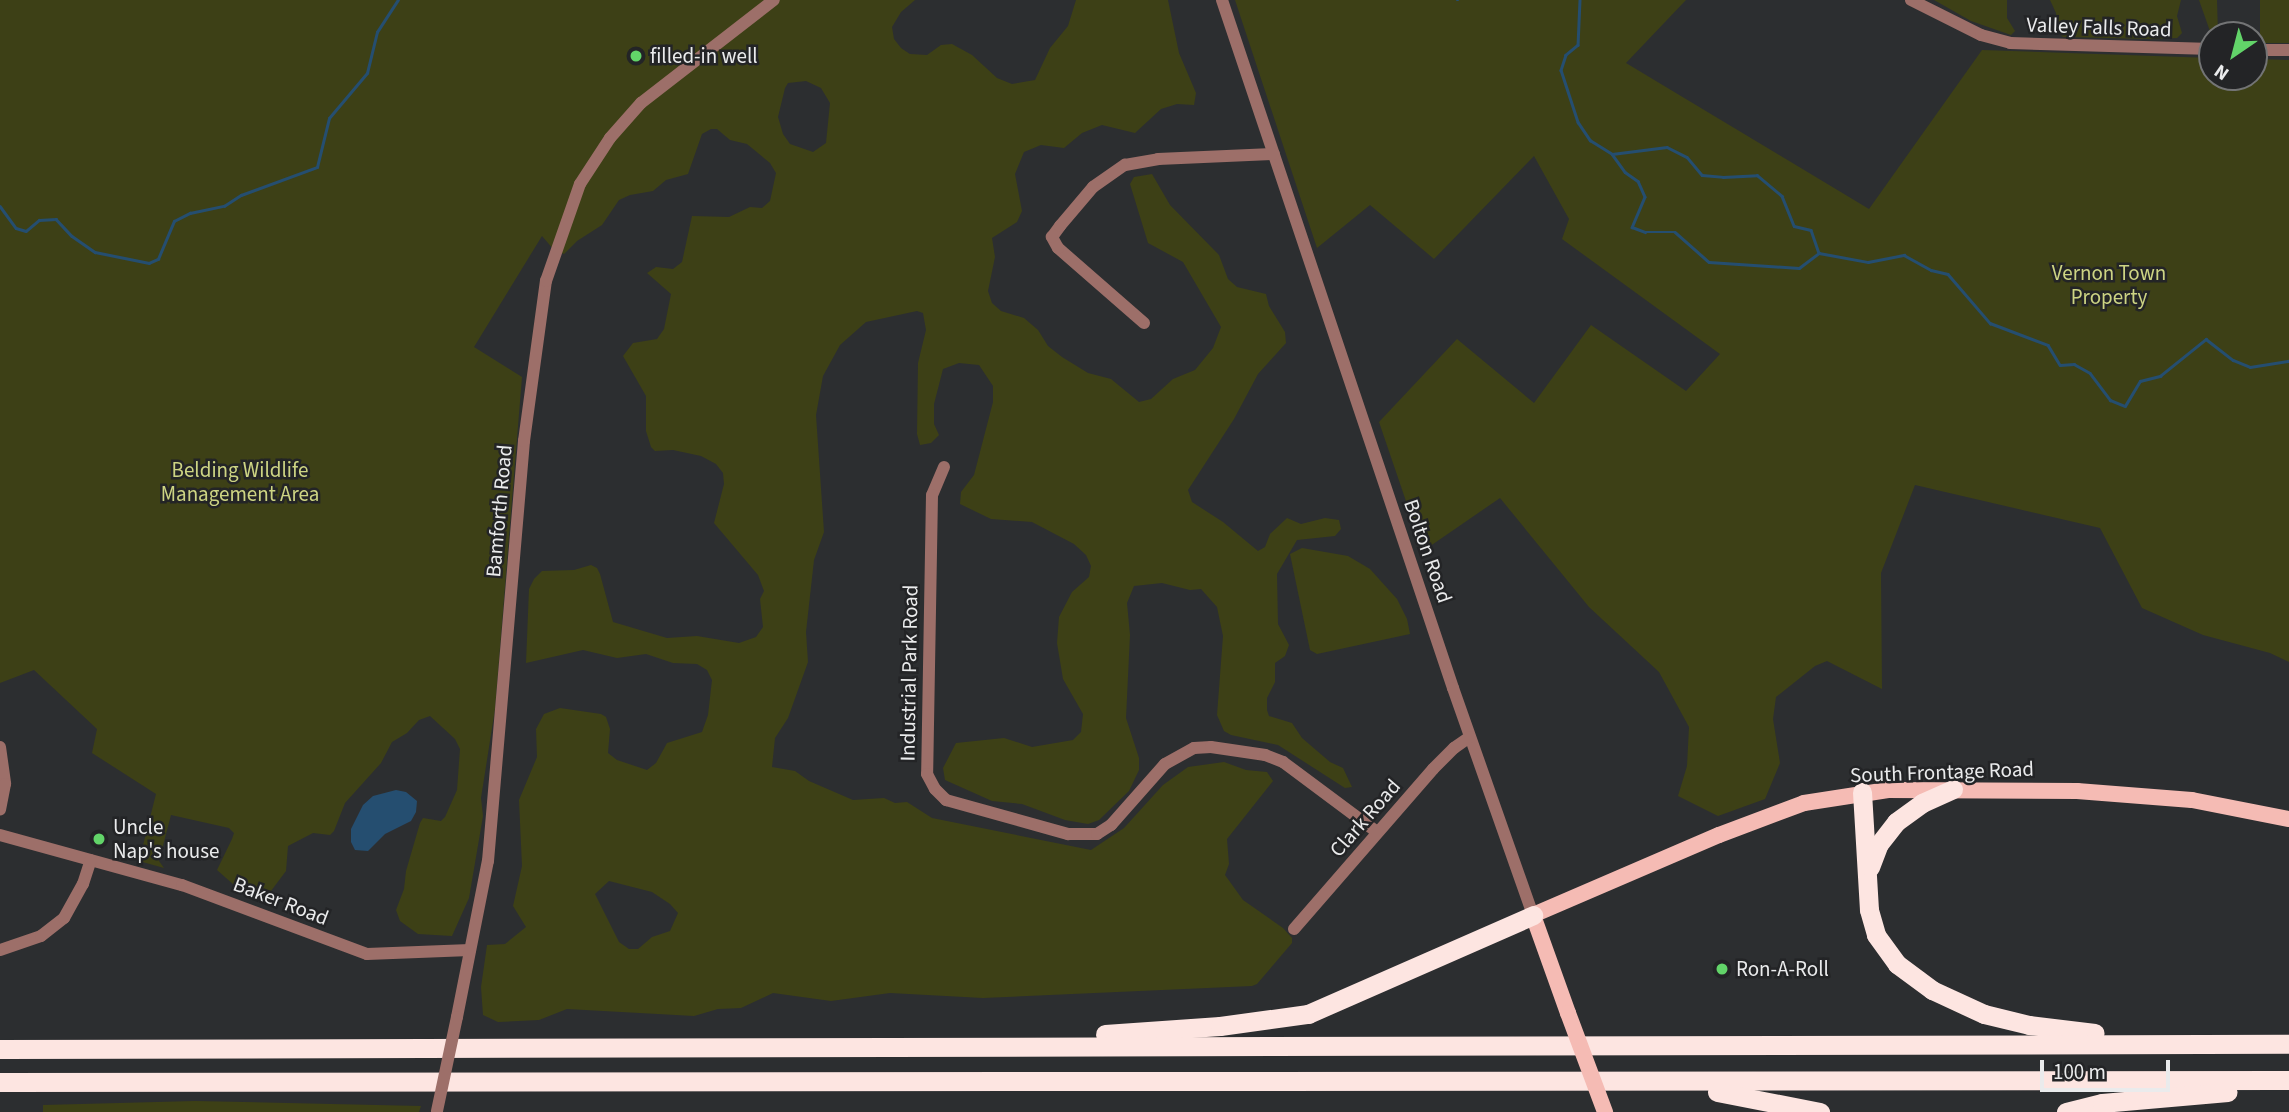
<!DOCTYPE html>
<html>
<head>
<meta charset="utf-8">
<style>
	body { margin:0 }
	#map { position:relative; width:2289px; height:1112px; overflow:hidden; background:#2c2e30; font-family:"Source Sans 3",sans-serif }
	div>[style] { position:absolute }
	.green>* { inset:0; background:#3d4016; transform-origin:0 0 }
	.water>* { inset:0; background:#254e70 }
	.stream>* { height:2.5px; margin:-1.25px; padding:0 1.25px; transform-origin:1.25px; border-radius:1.25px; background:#254e70 }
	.minor>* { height:12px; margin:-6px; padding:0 6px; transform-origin:6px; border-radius:6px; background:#9d6f69 }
	.major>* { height:16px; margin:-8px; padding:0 8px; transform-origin:8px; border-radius:8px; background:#f5bbb4 }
	.highway>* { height:19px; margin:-9.5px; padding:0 9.5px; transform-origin:9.5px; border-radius:9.5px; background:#fde5e1 }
	.minor-bridge>* { height:12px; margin:-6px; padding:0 6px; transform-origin:6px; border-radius:6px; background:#9d6f69 }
	.major-bridge>* { height:16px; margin:-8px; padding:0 8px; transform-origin:8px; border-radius:8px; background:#f5bbb4 }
	.dots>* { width:19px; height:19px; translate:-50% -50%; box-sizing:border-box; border:4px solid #232426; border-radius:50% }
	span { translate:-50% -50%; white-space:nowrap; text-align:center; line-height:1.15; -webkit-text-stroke:5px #232426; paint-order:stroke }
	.street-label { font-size:21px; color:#eaebec }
	.poi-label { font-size:21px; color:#eaebec }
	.left { translate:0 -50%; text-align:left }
	.park-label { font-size:21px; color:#cdd483 }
	.north { position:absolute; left:2198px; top:21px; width:70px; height:70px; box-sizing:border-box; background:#232426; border:2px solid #737475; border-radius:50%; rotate:215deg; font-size:19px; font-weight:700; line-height:28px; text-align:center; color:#eaebec }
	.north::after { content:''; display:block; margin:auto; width:24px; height:32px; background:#62d469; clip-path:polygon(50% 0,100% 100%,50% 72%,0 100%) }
	.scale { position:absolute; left:2040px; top:1060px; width:130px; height:32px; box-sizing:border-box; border:4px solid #eaebec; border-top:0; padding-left:9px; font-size:21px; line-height:24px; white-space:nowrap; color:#eaebec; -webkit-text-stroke:5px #232426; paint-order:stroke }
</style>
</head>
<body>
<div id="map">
	<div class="green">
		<div style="clip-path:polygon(evenodd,0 0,915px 0,901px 12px,892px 27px,894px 39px,901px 48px,910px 54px,927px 55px,941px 45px,952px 44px,972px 55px,997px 78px,1012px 84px,1035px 80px,1050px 48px,1068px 26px,1076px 0,1168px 0,1179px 53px,1196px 93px,1194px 105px,1177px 104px,1161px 109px,1135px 133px,1102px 125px,1082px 133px,1064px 148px,1041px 145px,1024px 152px,1015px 174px,1022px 211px,1017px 222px,992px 238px,995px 257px,988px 291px,992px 303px,1001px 311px,1024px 318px,1038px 330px,1048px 346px,1062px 357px,1088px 373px,1111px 379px,1139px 402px,1151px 399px,1173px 379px,1195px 370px,1213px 348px,1221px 327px,1183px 262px,1148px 243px,1130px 184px,1134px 177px,1152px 174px,1170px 205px,1219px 255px,1228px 279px,1237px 287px,1266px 294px,1269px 306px,1285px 332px,1286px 343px,1258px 374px,1234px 419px,1188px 490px,1192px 502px,1223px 522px,1258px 551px,1265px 547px,1270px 534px,1287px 518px,1301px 524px,1325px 518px,1339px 520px,1341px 529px,1335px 536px,1297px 540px,1277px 574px,1278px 624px,1289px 645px,1285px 656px,1275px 663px,1275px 682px,1267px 698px,1267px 710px,1269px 716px,1292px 723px,1302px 738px,1330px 762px,1343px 768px,1352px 787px,1345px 788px,1278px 745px,1231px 735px,1224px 731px,1217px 715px,1223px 636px,1217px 607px,1201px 589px,1190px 590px,1162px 583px,1134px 586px,1127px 603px,1130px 635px,1126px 718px,1139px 758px,1139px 770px,1129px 791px,1099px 820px,1088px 824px,1065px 820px,1022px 804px,992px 801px,945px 780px,943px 768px,956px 743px,1004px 738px,1032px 747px,1073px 740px,1081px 732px,1083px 714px,1063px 679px,1057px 643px,1059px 617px,1072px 592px,1089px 577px,1091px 566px,1086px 555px,1074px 544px,1032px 522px,991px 519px,960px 504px,961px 492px,974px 475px,993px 402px,993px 386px,979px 365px,959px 363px,943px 369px,934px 404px,934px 424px,939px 435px,931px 443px,920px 445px,917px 434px,918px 363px,926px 330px,923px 313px,917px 311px,866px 322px,840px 345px,823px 376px,816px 415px,824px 532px,814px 560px,806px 632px,808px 662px,788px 718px,775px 738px,772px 767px,795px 771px,809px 781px,853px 800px,884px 798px,895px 803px,907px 802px,932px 818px,1091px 850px,1124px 828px,1163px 785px,1188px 767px,1224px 762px,1246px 770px,1267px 772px,1273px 781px,1227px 839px,1229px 864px,1225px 875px,1243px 900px,1283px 928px,1292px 938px,1292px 943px,1257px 984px,1252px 986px,983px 998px,890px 993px,831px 1001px,773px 993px,741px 1008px,718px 1009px,694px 1016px,567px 1009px,539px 1020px,498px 1022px,483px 1015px,481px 987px,487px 945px,505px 944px,526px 927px,513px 906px,522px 866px,519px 800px,537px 757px,536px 729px,544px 714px,560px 708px,601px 714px,606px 717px,610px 729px,608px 753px,617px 760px,647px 770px,656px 763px,667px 743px,702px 732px,708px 715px,712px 680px,707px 670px,697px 664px,673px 663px,646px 654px,617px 658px,583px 650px,526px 663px,529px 589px,534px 579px,542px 571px,574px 570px,591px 565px,597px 568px,600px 574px,613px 622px,667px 638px,697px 636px,739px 643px,756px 637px,763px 627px,760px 599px,764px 591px,758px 575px,714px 523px,724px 484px,723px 473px,716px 464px,701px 456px,673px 450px,655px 451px,651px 447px,646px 431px,646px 396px,623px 356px,633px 343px,657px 339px,664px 329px,671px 294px,647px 273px,656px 267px,673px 269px,682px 262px,692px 216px,729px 217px,750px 207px,762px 208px,770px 201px,776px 173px,770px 163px,747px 144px,730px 140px,717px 129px,711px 129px,702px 134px,688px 174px,666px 180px,653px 191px,630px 195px,619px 200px,602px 225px,577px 241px,564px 254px,554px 250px,542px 236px,474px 347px,522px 377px,495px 709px,481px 798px,483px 816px,469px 898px,452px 936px,418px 934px,400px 921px,396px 910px,404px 889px,406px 871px,420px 823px,423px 818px,441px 821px,445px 817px,457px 790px,460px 749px,455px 739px,430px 716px,419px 720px,407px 733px,392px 742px,381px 763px,345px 803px,334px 831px,330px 835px,313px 833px,288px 846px,286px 871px,265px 899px,234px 885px,217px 870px,232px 839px,234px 833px,229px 828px,171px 815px,159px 861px,164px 868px,139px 861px,156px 794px,92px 753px,97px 729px,34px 670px,0 683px,0 0,806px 81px,821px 88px,830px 103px,826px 143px,813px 152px,790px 144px,783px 134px,778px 117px,785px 88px,788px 83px,806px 81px,0 0,609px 881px,652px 892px,670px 904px,678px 913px,670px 931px,652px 937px,638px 949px,629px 949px,619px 942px,595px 894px,609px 881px)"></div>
		<div style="clip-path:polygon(1235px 0,1686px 0,1626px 63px,1869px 209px,1982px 50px,2212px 58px,2212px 77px,2254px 77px,2254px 59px,2289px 60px,2289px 662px,2270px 653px,2203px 635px,2142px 608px,2100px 528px,1915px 485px,1881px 573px,1882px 689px,1827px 661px,1815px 666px,1776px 697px,1773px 719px,1780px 763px,1765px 799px,1718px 816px,1678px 796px,1687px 766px,1689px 727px,1659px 672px,1589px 607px,1500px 498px,1423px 551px,1379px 422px,1457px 339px,1534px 403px,1591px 325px,1686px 391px,1720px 354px,1562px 239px,1569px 219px,1534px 156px,1434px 259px,1370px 205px,1317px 248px)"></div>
		<div style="clip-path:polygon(1934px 0,2007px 0,2007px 18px,2015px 31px,2011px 35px,1971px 21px)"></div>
		<div style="clip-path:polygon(2050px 0,2181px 0,2177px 16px,2182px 33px,2177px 38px,2152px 39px,2063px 37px,2057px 31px,2056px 13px)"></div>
		<div style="clip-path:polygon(2199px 0,2217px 0,2218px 35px,2211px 34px)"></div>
		<div style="left:2260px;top:0;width:29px;height:43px"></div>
		<div style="clip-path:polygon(1302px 548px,1348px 556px,1370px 569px,1397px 599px,1407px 619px,1410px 634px,1317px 654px,1310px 650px,1290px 554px)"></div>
		<div style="clip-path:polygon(195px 1101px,421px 1106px,419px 1112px,43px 1112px,43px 1105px)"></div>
	</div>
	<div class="water">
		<div style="clip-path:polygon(396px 790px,406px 792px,417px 801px,416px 812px,411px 821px,385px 834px,368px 851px,355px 850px,351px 842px,351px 829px,363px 805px,373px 796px)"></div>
	</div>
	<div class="stream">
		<div style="left:1457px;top:0;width:1px"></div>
		<div style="left:1580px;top:0;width:45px;rotate:92.5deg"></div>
		<div style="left:1578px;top:45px;width:16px;rotate:140deg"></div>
		<div style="left:1566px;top:55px;width:16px;rotate:108deg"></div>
		<div style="left:1561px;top:70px;width:55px;rotate:71.9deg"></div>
		<div style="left:1578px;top:122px;width:22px;rotate:56deg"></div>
		<div style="left:1590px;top:140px;width:26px;rotate:32deg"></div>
		<div style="left:1612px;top:154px;width:55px;rotate:-7.3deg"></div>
		<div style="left:1667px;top:147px;width:22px;rotate:27deg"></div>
		<div style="left:1687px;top:157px;width:23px;rotate:50deg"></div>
		<div style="left:1702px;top:175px;width:21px;rotate:5deg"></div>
		<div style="left:1723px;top:177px;width:34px;rotate:-3deg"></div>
		<div style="left:1757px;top:175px;width:33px;rotate:40deg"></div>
		<div style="left:1782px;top:196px;width:32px;rotate:68deg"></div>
		<div style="left:1794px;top:226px;width:17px;rotate:13deg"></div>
		<div style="left:1811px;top:230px;width:24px;rotate:71deg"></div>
		<div style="left:1819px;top:253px;width:50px;rotate:10.4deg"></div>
		<div style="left:1868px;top:262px;width:37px;rotate:-11deg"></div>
		<div style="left:1904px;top:255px;width:31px;rotate:29deg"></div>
		<div style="left:1931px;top:270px;width:17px;rotate:13deg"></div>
		<div style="left:1948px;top:274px;width:65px;rotate:49.4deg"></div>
		<div style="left:1990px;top:323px;width:62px;rotate:20.8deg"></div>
		<div style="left:2048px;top:345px;width:23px;rotate:59deg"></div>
		<div style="left:2060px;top:365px;width:14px;rotate:-4deg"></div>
		<div style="left:2074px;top:364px;width:18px;rotate:29deg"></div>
		<div style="left:2090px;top:373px;width:34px;rotate:53deg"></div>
		<div style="left:2110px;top:400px;width:16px;rotate:22deg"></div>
		<div style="left:2125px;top:406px;width:29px;rotate:-59deg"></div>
		<div style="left:2140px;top:381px;width:21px;rotate:-14deg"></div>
		<div style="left:2160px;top:376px;width:59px;rotate:-38.8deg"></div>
		<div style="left:2206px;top:339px;width:34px;rotate:38deg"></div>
		<div style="left:2233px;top:360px;width:18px;rotate:22deg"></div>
		<div style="left:2250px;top:367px;width:39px;rotate:-9deg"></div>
		<div style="left:1612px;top:154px;width:22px;rotate:54deg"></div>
		<div style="left:1625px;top:172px;width:16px;rotate:35deg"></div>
		<div style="left:1638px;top:181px;width:17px;rotate:66deg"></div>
		<div style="left:1645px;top:197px;width:33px;rotate:113deg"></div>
		<div style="left:1632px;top:227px;width:14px;rotate:21deg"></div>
		<div style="left:1645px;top:232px;width:30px"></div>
		<div style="left:1675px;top:232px;width:45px;rotate:41.4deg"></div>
		<div style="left:1709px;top:262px;width:90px;rotate:3.8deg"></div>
		<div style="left:1799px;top:268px;width:25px;rotate:-37deg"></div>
		<div style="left:0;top:206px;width:27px;rotate:54deg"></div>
		<div style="left:16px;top:228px;width:10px;rotate:17deg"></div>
		<div style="left:26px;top:231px;width:17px;rotate:-40deg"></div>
		<div style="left:39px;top:220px;width:17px;rotate:-3deg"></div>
		<div style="left:56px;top:219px;width:23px;rotate:47deg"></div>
		<div style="left:72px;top:236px;width:28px;rotate:35deg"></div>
		<div style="left:95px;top:252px;width:55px;rotate:11.5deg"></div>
		<div style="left:149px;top:263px;width:10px;rotate:-24deg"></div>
		<div style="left:158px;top:259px;width:41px;rotate:-67.2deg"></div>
		<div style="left:174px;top:221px;width:18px;rotate:-27deg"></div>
		<div style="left:190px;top:213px;width:35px;rotate:-12deg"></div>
		<div style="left:224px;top:206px;width:20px;rotate:-33deg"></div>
		<div style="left:241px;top:195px;width:81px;rotate:-20.2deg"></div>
		<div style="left:317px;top:167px;width:50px;rotate:-76.2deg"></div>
		<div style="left:329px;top:118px;width:59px;rotate:-49.8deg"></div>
		<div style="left:367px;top:73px;width:42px;rotate:-76.3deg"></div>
		<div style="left:377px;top:32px;width:38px;rotate:-57deg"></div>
	</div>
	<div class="minor">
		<div style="left:1222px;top:0;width:726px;rotate:71.44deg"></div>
		<div style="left:1453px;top:688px;width:241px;rotate:70.6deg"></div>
		<div style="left:1911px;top:0;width:78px;rotate:26.6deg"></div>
		<div style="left:1981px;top:35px;width:30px;rotate:15deg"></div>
		<div style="left:2010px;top:43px;width:202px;rotate:1.7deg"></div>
		<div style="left:2254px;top:50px;width:35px"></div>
		<div style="left:1144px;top:323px;width:114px;rotate:-138.9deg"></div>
		<div style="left:1058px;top:248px;width:13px;rotate:-119deg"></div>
		<div style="left:1052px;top:237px;width:14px;rotate:-54deg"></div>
		<div style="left:1060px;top:226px;width:51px;rotate:-49.8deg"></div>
		<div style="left:1093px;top:187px;width:39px;rotate:-35deg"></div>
		<div style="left:1125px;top:165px;width:34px;rotate:-10deg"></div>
		<div style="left:1158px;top:159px;width:116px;rotate:-2.5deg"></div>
		<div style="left:944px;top:467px;width:30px;rotate:113deg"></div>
		<div style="left:932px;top:495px;width:279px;rotate:91deg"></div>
		<div style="left:927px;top:774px;width:17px;rotate:62deg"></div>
		<div style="left:935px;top:789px;width:16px;rotate:45deg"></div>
		<div style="left:946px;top:800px;width:127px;rotate:15.6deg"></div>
		<div style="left:1068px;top:834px;width:29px"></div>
		<div style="left:1097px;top:834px;width:17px;rotate:-33deg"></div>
		<div style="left:1111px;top:825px;width:81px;rotate:-48.5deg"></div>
		<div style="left:1165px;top:764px;width:33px;rotate:-29deg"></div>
		<div style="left:1194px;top:748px;width:17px;rotate:-3deg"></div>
		<div style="left:1211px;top:747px;width:55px;rotate:8.4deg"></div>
		<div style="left:1265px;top:755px;width:19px;rotate:21deg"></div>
		<div style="left:1283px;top:762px;width:117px;rotate:36.7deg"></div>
		<div style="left:0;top:747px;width:37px;rotate:82deg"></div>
		<div style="left:5px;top:784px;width:26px;rotate:101deg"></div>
		<div style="left:0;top:835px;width:189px;rotate:15.4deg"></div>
		<div style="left:182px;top:885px;width:197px;rotate:20.5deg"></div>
		<div style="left:367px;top:954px;width:103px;rotate:-2.2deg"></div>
		<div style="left:1294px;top:929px;width:212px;rotate:-49deg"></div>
		<div style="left:1433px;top:769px;width:30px;rotate:-45deg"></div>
		<div style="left:1454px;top:748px;width:19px;rotate:-35deg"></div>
		<div style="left:0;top:950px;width:43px;rotate:-18.9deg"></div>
		<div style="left:41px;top:936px;width:29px;rotate:-38deg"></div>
		<div style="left:64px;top:918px;width:39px;rotate:-61deg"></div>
		<div style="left:83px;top:884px;width:25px;rotate:-72deg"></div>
		<div style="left:457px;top:1017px;width:159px;rotate:-78.8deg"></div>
		<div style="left:488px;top:861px;width:422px;rotate:-85.1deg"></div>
		<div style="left:524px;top:441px;width:162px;rotate:-82.2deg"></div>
		<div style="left:546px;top:281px;width:103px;rotate:-70.7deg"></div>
		<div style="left:580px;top:184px;width:55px;rotate:-56.9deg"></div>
		<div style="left:610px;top:138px;width:47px;rotate:-48.5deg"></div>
		<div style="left:641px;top:103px;width:168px;rotate:-37.8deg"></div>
	</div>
	<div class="major">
		<div style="left:1568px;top:1013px;width:104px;rotate:-109.7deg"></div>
		<div style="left:1533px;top:915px;width:202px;rotate:-23.3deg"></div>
		<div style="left:1719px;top:835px;width:91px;rotate:-20.6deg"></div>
		<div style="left:1804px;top:803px;width:85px;rotate:-8.8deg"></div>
		<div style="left:1888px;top:790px;width:189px;rotate:0.3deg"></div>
		<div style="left:2077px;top:791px;width:115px;rotate:4.5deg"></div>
		<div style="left:2192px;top:800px;width:99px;rotate:11.1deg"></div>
	</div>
	<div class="highway">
		<div style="left:1862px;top:792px;width:118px;rotate:86.6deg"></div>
		<div style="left:1869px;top:910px;width:26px;rotate:74deg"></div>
		<div style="left:1876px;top:935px;width:36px;rotate:54deg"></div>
		<div style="left:1897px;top:964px;width:44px;rotate:36.6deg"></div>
		<div style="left:1932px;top:990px;width:57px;rotate:24.8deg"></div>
		<div style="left:1984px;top:1014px;width:46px;rotate:13.7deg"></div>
		<div style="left:2029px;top:1025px;width:66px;rotate:6.9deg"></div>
		<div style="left:1870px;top:867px;width:25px;rotate:-69deg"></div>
		<div style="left:1879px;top:844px;width:28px;rotate:-52deg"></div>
		<div style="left:1896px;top:822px;width:32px;rotate:-36deg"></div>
		<div style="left:1922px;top:803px;width:34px;rotate:-24deg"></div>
		<div style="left:1105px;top:1034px;width:115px;rotate:-4deg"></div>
		<div style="left:1220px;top:1026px;width:89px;rotate:-7.8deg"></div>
		<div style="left:1308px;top:1014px;width:246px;rotate:-23.7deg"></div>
		<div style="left:0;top:1049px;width:2289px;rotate:-0.13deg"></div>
		<div style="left:0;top:1082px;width:2289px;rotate:-0.05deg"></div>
		<div style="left:1717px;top:1092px;width:105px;rotate:11deg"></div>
		<div style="left:2066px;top:1112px;width:37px;rotate:-14deg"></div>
		<div style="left:2102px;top:1103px;width:126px;rotate:-5deg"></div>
	</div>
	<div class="minor-bridge">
		<div style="left:437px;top:1111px;width:96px;rotate:-78deg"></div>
	</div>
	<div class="major-bridge">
		<div style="left:1568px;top:1013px;width:106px;rotate:69.5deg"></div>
	</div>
	<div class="dots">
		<div style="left:636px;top:56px;background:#62d469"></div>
		<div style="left:99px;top:839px;background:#62d469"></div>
		<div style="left:1722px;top:969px;background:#62d469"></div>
	</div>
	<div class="street-label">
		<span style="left:2099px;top:27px;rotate:2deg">Valley Falls Road</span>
		<span style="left:499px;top:511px;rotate:-85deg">Bamforth Road</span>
		<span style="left:1428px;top:551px;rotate:71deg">Bolton Road</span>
		<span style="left:909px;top:673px;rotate:-89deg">Industrial Park Road</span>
		<span style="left:1942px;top:772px;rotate:-2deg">South Frontage Road</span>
		<span style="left:1365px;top:818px;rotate:-49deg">Clark Road</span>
		<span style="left:281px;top:901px;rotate:21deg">Baker Road</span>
	</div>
	<div class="poi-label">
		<span class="left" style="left:650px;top:56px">filled-in well</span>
		<span class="left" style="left:113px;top:839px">Uncle<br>Nap's house</span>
		<span class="left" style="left:1736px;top:969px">Ron-A-Roll</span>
	</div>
	<div class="park-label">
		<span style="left:2109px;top:285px">Vernon Town<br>Property</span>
		<span style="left:240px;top:482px">Belding Wildlife<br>Management Area</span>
	</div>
	<div class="north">N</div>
	<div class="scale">100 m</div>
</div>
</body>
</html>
